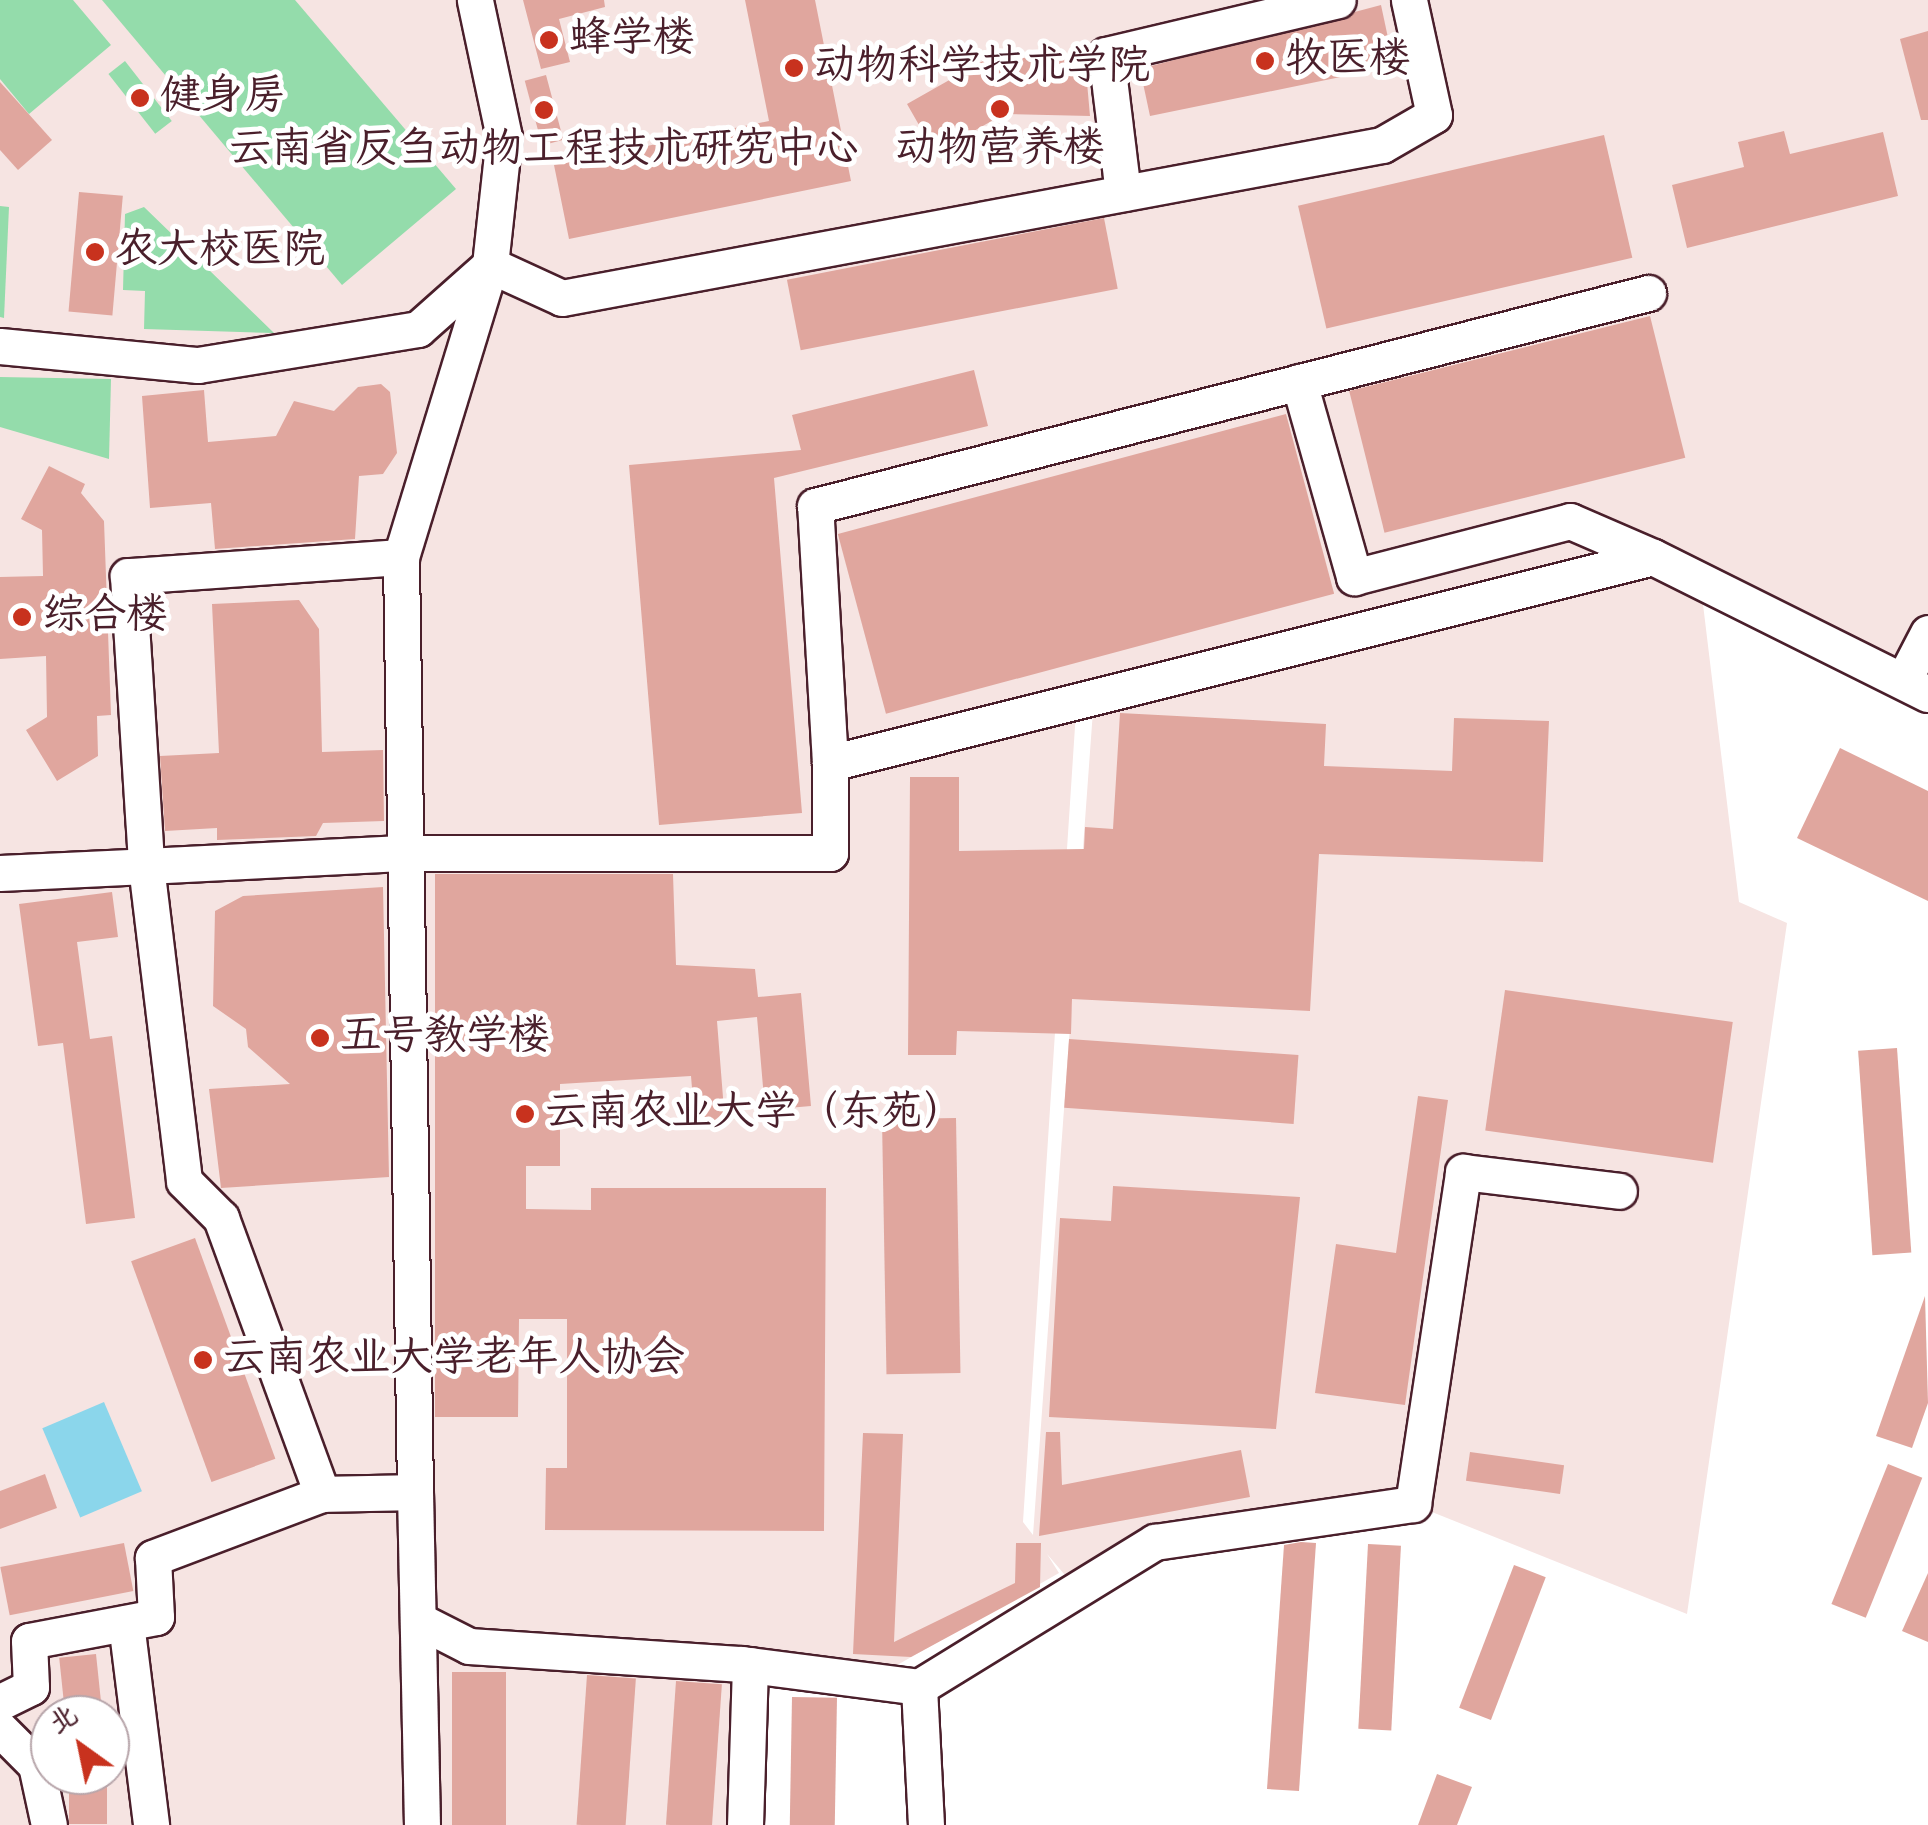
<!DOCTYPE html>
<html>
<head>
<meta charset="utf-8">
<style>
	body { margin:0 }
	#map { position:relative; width:1928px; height:1825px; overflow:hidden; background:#fff; font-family:"Indie Flower","LXGW WenKai TC",sans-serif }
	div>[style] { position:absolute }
	.built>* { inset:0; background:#f6e4e2 }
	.green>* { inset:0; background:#94dcab; transform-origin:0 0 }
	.water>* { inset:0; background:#8bd6eb; transform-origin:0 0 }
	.building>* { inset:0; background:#e0a69e; transform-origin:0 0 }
	.roads { filter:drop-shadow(2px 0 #4a1f2b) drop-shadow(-2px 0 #4a1f2b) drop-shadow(0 2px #4a1f2b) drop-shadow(0 -2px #4a1f2b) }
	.minor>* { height:35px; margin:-17.5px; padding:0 17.5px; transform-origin:17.5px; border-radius:17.5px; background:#fff }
	.dots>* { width:28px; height:28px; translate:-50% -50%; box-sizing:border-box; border:5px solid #fff; border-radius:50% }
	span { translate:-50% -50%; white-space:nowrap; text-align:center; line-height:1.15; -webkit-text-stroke:10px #fff; paint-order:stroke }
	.poi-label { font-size:42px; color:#4a1f2b }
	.left { translate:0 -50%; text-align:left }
	.north { position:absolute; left:30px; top:1695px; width:100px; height:100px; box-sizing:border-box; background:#fff; border:2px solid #b7a5aa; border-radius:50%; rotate:327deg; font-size:28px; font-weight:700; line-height:40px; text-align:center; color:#4a1f2b }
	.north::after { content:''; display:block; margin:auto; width:35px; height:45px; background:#c8321e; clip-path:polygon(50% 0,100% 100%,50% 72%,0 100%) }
</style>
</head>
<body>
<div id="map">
	<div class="built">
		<div style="clip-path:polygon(evenodd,0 0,1928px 0,1928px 707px,1702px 596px,1739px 902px,1787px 923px,1687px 1614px,1412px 1504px,1156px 1542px,1076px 1588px,1047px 1554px,1059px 1573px,892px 1668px,738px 1648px,732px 1825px,0 1825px,0 0,1077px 696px,1094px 697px,1033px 1535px,1023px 1522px,1077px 696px,0 0,50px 1715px,110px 1715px,110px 1775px,50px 1775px,50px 1715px)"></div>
	</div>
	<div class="green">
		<div style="clip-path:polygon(0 0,73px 0,111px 45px,29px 114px,0 79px)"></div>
		<div style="clip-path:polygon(102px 0,295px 0,456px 189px,342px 285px)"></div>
		<div style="left:125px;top:61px;width:76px;height:21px;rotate:52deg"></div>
		<div style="clip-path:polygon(0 206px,9px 207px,4px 318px,0 317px)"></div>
		<div style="clip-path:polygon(144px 207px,274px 333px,144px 329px,145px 291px,123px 290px,125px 214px)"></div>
		<div style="clip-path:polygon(0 377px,111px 379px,109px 459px,0 427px)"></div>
	</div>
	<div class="water">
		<div style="left:104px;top:1402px;width:97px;height:67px;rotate:67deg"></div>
	</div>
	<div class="building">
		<div style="clip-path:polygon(523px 0,604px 0,605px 7px,559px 19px,570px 62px,541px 69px)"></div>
		<div style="clip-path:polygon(745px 0,815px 0,851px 181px,569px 239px,554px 165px,769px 121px)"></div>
		<div style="clip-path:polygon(1381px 5px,1394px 66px,1150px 116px,1140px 69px)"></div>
		<div style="clip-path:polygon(1928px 31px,1928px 120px,1921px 120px,1900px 39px)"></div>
		<div style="clip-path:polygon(990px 57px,1085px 60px,1090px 116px,1004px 114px,935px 153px,907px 104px)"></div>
		<div style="left:546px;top:75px;width:67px;height:22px;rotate:75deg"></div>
		<div style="clip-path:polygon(0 82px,52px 140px,18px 170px,0 150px)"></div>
		<div style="clip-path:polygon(1784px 131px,1790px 154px,1883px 132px,1898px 196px,1687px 248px,1672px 185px,1744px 167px,1738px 142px)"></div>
		<div style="left:1604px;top:135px;width:126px;height:314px;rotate:77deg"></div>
		<div style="left:79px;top:192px;width:44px;height:120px;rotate:5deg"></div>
		<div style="left:1104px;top:218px;width:72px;height:323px;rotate:79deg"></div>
		<div style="left:1650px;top:316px;width:146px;height:310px;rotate:76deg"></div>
		<div style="clip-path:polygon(974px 370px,988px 426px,774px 478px,802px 813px,659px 825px,629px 465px,801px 450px,792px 415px)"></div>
		<div style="clip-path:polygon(381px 384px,390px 392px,397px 453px,383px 474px,359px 476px,355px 539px,215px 549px,211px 503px,150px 508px,142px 396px,204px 390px,208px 442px,276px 436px,294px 401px,334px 411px,358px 387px)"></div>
		<div style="left:1286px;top:414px;width:186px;height:464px;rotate:75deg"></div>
		<div style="clip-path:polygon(49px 466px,85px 484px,81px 493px,104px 521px,111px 715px,97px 716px,98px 756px,57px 781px,26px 730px,47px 717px,46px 656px,0 659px,0 577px,43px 576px,42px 530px,21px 519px)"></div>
		<div style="clip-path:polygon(299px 600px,319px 629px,322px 752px,383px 750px,384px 821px,323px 823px,316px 836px,217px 840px,217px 828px,165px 831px,160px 756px,219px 753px,212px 604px)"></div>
		<div style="clip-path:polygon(1120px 713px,1326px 724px,1324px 766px,1452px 771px,1454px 718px,1549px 721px,1543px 862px,1319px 854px,1310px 1011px,1072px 999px,1071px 1034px,957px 1031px,956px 1055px,908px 1055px,910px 777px,959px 777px,959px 851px,1084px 849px,1085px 827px,1113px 829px)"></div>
		<div style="clip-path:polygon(1840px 748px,1928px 791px,1928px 901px,1797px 838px)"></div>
		<div style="clip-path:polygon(435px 874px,673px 874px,676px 965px,755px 969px,758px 997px,801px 993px,811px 1106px,765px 1110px,757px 1017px,717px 1021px,725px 1123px,695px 1125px,691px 1076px,560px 1084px,560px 1166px,526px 1166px,526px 1209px,591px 1210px,591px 1188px,826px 1188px,824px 1531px,545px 1530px,546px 1468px,567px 1468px,567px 1319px,519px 1319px,518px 1417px,435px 1417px)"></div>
		<div style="clip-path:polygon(383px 887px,389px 1177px,221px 1188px,209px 1089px,290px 1084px,248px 1047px,246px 1029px,213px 1006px,215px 911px,243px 896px)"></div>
		<div style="clip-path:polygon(112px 892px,118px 937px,77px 942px,90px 1039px,112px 1036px,135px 1218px,86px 1224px,63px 1043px,38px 1046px,19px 904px)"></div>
		<div style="left:1505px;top:990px;width:230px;height:142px;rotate:8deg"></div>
		<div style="left:1069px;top:1039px;width:230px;height:69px;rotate:4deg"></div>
		<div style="left:1897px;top:1048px;width:205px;height:39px;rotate:86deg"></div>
		<div style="clip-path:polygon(1418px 1096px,1448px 1100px,1405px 1405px,1315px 1393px,1336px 1244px,1396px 1253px)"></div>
		<div style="left:956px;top:1118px;width:255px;height:74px;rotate:89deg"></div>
		<div style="clip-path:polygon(1113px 1186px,1300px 1197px,1276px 1429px,1049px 1417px,1060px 1218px,1111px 1221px)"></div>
		<div style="left:195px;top:1238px;width:235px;height:68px;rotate:70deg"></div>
		<div style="clip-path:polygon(1925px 1296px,1928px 1403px,1912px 1448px,1876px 1436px)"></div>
		<div style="clip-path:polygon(1046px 1432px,1060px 1432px,1062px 1485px,1241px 1450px,1250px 1497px,1039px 1536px)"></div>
		<div style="clip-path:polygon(863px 1433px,903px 1434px,894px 1642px,1015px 1583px,1016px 1543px,1041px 1543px,1040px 1587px,911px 1657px,853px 1654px)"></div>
		<div style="left:1470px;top:1452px;width:95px;height:29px;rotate:8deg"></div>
		<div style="left:1888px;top:1464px;width:37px;height:151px;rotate:22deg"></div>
		<div style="clip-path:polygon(45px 1474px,57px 1508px,0 1529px,0 1491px)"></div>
		<div style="clip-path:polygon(1301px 1542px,1316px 1543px,1299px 1791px,1267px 1789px,1284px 1545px)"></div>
		<div style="left:124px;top:1543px;width:49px;height:126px;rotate:79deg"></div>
		<div style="left:1368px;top:1544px;width:33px;height:185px;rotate:3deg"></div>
		<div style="left:1514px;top:1565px;width:34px;height:153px;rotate:21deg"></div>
		<div style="clip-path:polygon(1928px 1573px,1928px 1642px,1902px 1631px)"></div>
		<div style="left:96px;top:1654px;width:61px;height:37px;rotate:84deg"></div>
		<div style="left:452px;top:1672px;width:54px;height:153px"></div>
		<div style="left:587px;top:1675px;width:49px;height:150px;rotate:4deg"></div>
		<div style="left:676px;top:1681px;width:46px;height:144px;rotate:4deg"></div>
		<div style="left:792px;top:1697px;width:45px;height:128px;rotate:1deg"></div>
		<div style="clip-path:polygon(1437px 1774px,1472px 1787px,1457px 1825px,1418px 1825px)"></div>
		<div style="left:69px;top:1775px;width:38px;height:49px"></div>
	</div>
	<div class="roads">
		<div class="minor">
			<div style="left:1123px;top:193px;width:139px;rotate:-97deg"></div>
			<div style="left:1106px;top:55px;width:238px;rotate:-13.3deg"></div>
			<div style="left:0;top:346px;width:199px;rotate:5.5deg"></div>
			<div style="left:198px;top:365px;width:223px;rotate:-9.3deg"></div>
			<div style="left:418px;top:329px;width:96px;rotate:-41.6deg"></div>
			<div style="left:490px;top:265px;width:129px;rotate:-83.8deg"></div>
			<div style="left:504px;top:137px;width:140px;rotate:-102deg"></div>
			<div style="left:1299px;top:382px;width:203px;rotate:74.2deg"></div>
			<div style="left:1354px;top:577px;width:223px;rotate:-14.5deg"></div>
			<div style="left:1570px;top:521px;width:90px;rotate:23.4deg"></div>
			<div style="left:401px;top:557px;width:274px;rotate:176deg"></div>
			<div style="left:128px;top:576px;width:291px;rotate:86.4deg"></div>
			<div style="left:146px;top:866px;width:256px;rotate:-2.9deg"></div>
			<div style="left:402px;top:853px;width:428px"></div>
			<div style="left:830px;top:853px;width:90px;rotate:-90deg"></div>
			<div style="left:830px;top:763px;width:848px;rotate:-14.05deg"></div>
			<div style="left:1653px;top:557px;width:307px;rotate:26.5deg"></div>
			<div style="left:1903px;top:681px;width:54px;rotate:-62.5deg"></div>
			<div style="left:830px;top:763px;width:257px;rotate:-93.3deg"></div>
			<div style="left:815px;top:506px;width:860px;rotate:-14.34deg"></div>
			<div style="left:0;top:873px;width:146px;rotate:-2.7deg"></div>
			<div style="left:146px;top:866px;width:317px;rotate:83.1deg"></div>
			<div style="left:184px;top:1181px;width:52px;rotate:45deg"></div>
			<div style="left:221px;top:1218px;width:294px;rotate:69.9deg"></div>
			<div style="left:322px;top:1494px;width:181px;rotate:159.3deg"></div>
			<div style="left:153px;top:1558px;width:59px;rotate:87.1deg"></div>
			<div style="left:156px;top:1617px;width:129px;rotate:169.3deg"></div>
			<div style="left:29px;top:1641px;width:46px;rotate:87.5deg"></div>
			<div style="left:31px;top:1687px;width:34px;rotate:154deg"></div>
			<div style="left:415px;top:1492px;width:333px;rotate:88.8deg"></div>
			<div style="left:322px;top:1494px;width:93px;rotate:-1.2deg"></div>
			<div style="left:415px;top:1492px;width:935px;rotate:-90.86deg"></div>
			<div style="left:401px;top:557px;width:305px;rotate:-73deg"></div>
			<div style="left:490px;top:265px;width:79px;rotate:24.6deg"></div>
			<div style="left:562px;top:298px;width:834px;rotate:-10.57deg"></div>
			<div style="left:1382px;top:145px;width:60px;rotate:-30deg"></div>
			<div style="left:1434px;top:115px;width:118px;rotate:-102.3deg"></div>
			<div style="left:418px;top:1620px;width:57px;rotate:27deg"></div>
			<div style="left:469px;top:1646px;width:274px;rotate:3.8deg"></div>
			<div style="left:742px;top:1664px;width:178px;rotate:7.4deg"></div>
			<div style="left:919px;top:1687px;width:277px;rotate:-31.6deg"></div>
			<div style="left:1155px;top:1542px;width:261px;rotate:-8.4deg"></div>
			<div style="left:1413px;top:1504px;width:336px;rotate:-81.4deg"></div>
			<div style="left:1463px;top:1172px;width:157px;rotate:6.9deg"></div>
			<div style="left:126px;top:1623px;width:204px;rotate:82.9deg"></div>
			<div style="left:919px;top:1687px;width:138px;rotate:87.1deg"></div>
			<div style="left:0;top:1729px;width:51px;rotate:45deg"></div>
			<div style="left:36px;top:1765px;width:61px;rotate:77.8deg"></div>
			<div style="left:745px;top:1825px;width:160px;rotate:-88.2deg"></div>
		</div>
	</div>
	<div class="dots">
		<div style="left:549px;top:40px;background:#c8321e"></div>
		<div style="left:1265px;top:61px;background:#c8321e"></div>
		<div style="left:794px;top:68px;background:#c8321e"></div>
		<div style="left:140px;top:98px;background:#c8321e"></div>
		<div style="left:1000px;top:109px;background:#c8321e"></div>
		<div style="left:544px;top:110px;background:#c8321e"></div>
		<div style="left:95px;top:252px;background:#c8321e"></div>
		<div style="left:22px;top:617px;background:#c8321e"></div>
		<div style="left:320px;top:1038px;background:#c8321e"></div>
		<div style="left:525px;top:1114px;background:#c8321e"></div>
		<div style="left:203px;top:1360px;background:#c8321e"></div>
	</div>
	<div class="poi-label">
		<span class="left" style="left:569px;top:40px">蜂学楼</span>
		<span class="left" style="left:1285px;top:61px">牧医楼</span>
		<span class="left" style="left:814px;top:68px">动物科学技术学院</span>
		<span class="left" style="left:160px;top:98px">健身房</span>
		<span style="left:1000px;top:150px">动物营养楼</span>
		<span style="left:544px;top:151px">云南省反刍动物工程技术研究中心</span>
		<span class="left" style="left:115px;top:252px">农大校医院</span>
		<span class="left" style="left:42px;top:617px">综合楼</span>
		<span class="left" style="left:340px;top:1038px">五号教学楼</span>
		<span class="left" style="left:545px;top:1114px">云南农业大学（东苑）</span>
		<span class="left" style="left:223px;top:1360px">云南农业大学老年人协会</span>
	</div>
	<div class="north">北</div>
</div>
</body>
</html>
